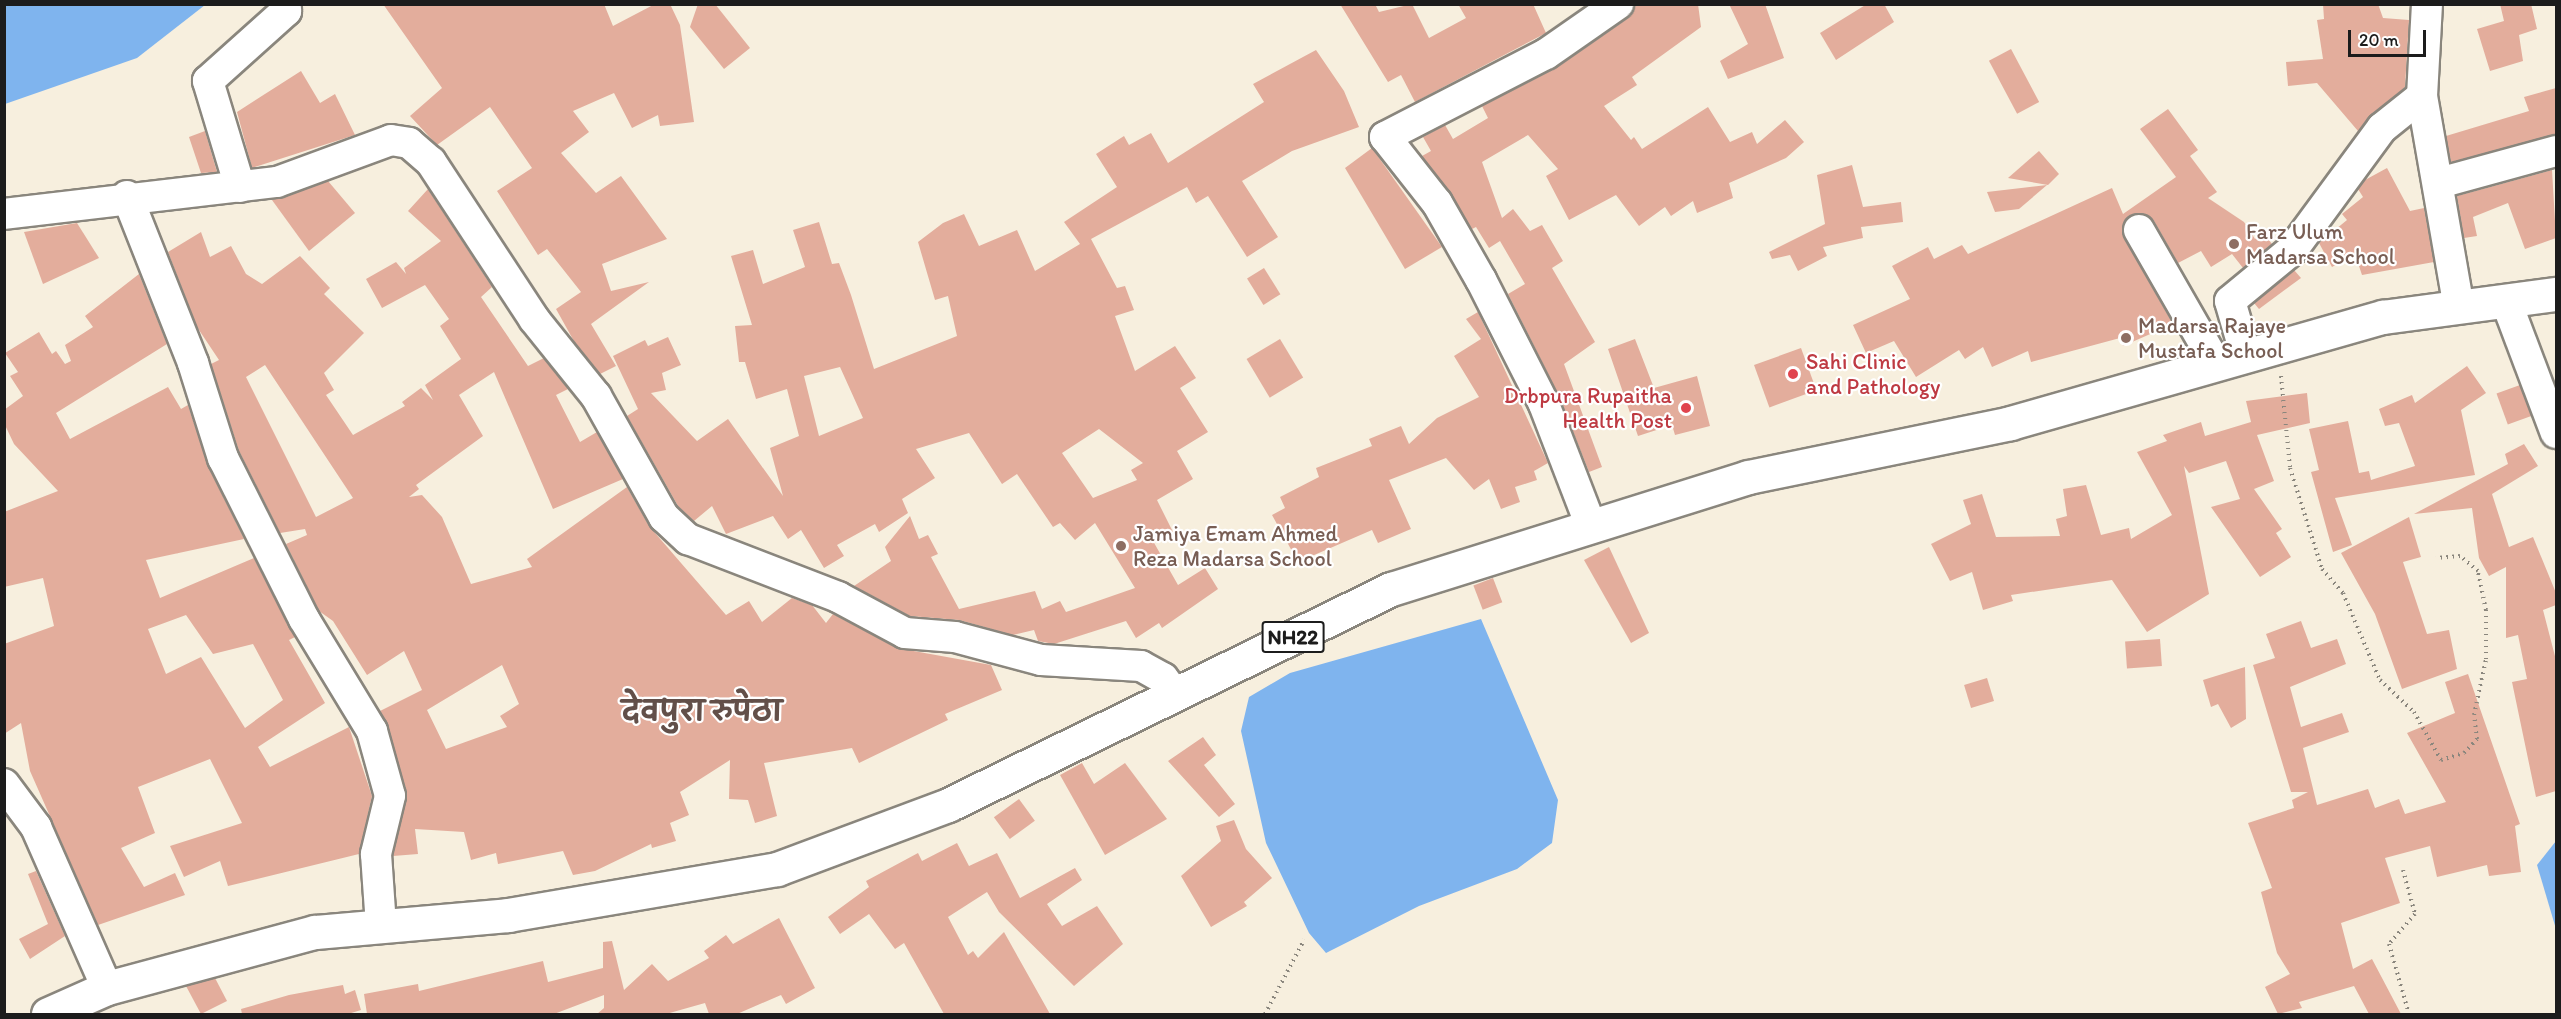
<!DOCTYPE html>
<html>
<head>
<meta charset="utf-8">
<style>
	body { margin:0 }
	#map { position:relative; width:2561px; height:1019px; overflow:hidden; background:#f7efde; font-family:Itim,"Playpen Sans Deva",sans-serif }
	div>[style] { position:absolute }
	.water>* { inset:0; background:#7fb4ee }
	.building>* { inset:0; background:#e3ad9c; transform-origin:0 0 }
	.path>* { height:4px; margin-top:-2px; transform-origin:0; background:repeating-linear-gradient(90deg,#8a867d 0 1.5px,transparent 0 6px) }
	.roads { filter:drop-shadow(2px 0 #8a867d) drop-shadow(-2px 0 #8a867d) drop-shadow(0 2px #8a867d) drop-shadow(0 -2px #8a867d) }
	.minor>* { height:30px; margin:-15px; padding:0 15px; transform-origin:15px; border-radius:15px; background:#fff }
	.primary>* { height:33px; margin:-16.5px; padding:0 16.5px; transform-origin:16.5px; border-radius:16.5px; background:#fff }
	.dots>* { width:16px; height:16px; translate:-50% -50%; box-sizing:border-box; border:3px solid #fff; border-radius:50% }
	span { translate:-50% -50%; white-space:nowrap; text-align:center; line-height:1.15; -webkit-text-stroke:4.5px #fff; paint-order:stroke }
	.shield-label span { padding:2px 4px; background:#fff; border:2px solid; border-radius:4px; -webkit-text-stroke-width:0 }
	.shield-label { font-size:21px; color:#1c1c1c; font-weight:700 }
	.education-label { font-size:22px; color:#785e54 }
	.left { translate:0 -50%; text-align:left }
	.health-label { font-size:22px; color:#be3a42 }
	.right { translate:-100% -50%; text-align:right }
	.district-label { font-size:28px; color:#624f49; font-weight:700 }
	.frame { position:absolute; inset:0; border:6px solid #1c1c1c; pointer-events:none }
	.scale { position:absolute; left:2348px; top:30px; width:78px; height:27px; box-sizing:border-box; border:3px solid #1c1c1c; border-top:0; padding-left:8px; font-size:18px; line-height:21px; white-space:nowrap; color:#1c1c1c; -webkit-text-stroke:4px #fff; paint-order:stroke }
</style>
</head>
<body>
<div id="map">
	<div class="water">
		<div style="clip-path:polygon(4px 5px,5px 4px,205px 5px,137px 58px,5px 104px)"></div>
		<div style="clip-path:polygon(1481px 619px,1558px 800px,1552px 843px,1517px 869px,1419px 906px,1326px 953px,1309px 933px,1266px 843px,1241px 731px,1249px 697px,1290px 673px)"></div>
		<div style="clip-path:polygon(2556px 841px,2556px 929px,2537px 865px)"></div>
	</div>
	<div class="building">
		<div style="clip-path:polygon(383px 4px,604px 4px,613px 26px,655px 4px,670px 4px,680px 25px,694px 122px,660px 126px,658px 115px,632px 128px,614px 93px,573px 111px,589px 132px,561px 153px,596px 193px,621px 176px,667px 239px,602px 264px,611px 291px,649px 282px,591px 324px,616px 366px,600px 374px,575px 343px,556px 309px,581px 292px,547px 249px,538px 255px,497px 191px,532px 168px,490px 107px,437px 145px,410px 116px,442px 88px)"></div>
		<div style="clip-path:polygon(698px 4px,715px 4px,750px 48px,724px 69px,690px 27px)"></div>
		<div style="clip-path:polygon(1340px 4px,1375px 4px,1379px 12px,1412px 4px,1429px 38px,1466px 18px,1458px 4px,1533px 4px,1546px 33px,1415px 102px,1401px 75px,1388px 82px)"></div>
		<div style="clip-path:polygon(1637px 4px,1698px 4px,1701px 27px,1632px 77px,1637px 85px,1604px 106px,1631px 140px,1634px 137px,1642px 149px,1708px 107px,1730px 142px,1752px 132px,1757px 144px,1785px 120px,1804px 142px,1786px 158px,1729px 183px,1733px 198px,1697px 213px,1693px 201px,1671px 216px,1665px 207px,1639px 226px,1616px 195px,1569px 220px,1546px 176px,1558px 169px,1528px 135px,1482px 162px,1502px 218px,1513px 209px,1530px 231px,1542px 225px,1563px 261px,1552px 268px,1595px 342px,1564px 364px,1602px 467px,1589px 472px,1559px 396px,1508px 294px,1525px 284px,1500px 241px,1489px 248px,1476px 227px,1472px 229px,1422px 156px,1431px 151px,1423px 137px,1445px 125px,1453px 139px,1488px 118px,1482px 106px,1556px 68px,1628px 18px)"></div>
		<div style="clip-path:polygon(1729px 4px,1765px 4px,1784px 58px,1728px 79px,1720px 61px,1748px 44px)"></div>
		<div style="clip-path:polygon(1867px 4px,1884px 4px,1894px 22px,1836px 60px,1820px 33px)"></div>
		<div style="clip-path:polygon(2323px 4px,2378px 4px,2383px 18px,2409px 20px,2405px 87px,2358px 131px,2317px 83px,2288px 86px,2286px 62px,2323px 59px,2317px 20px,2324px 19px)"></div>
		<div style="clip-path:polygon(2500px 4px,2531px 4px,2537px 29px,2519px 35px,2523px 61px,2490px 71px,2477px 29px,2504px 21px)"></div>
		<div style="left:2011px;top:49px;width:60px;height:25px;rotate:62deg"></div>
		<div style="clip-path:polygon(evenodd,1316px 50px,1344px 91px,1359px 127px,1292px 151px,1242px 181px,1278px 237px,1247px 257px,1208px 196px,1196px 203px,1187px 187px,1091px 239px,1117px 288px,1125px 286px,1134px 310px,1115px 316px,1135px 371px,1175px 346px,1196px 378px,1180px 388px,1208px 432px,1177px 451px,1193px 479px,1157px 500px,1173px 532px,1153px 541px,1178px 585px,1205px 568px,1218px 589px,1162px 628px,1159px 623px,1136px 638px,1126px 621px,1054px 644px,1038px 641px,1034px 630px,1013px 635px,959px 620px,910px 616px,854px 586px,891px 561px,885px 547px,910px 516px,919px 539px,928px 535px,938px 554px,931px 557px,959px 609px,1035px 591px,1042px 609px,1060px 601px,1066px 612px,1135px 588px,1095px 523px,1075px 540px,1060px 523px,1053px 527px,1017px 474px,1002px 484px,969px 433px,916px 449px,935px 478px,902px 499px,908px 513px,879px 532px,875px 524px,837px 545px,844px 556px,824px 568px,801px 530px,788px 539px,773px 516px,726px 534px,712px 506px,694px 521px,678px 506px,627px 416px,638px 409px,613px 356px,645px 340px,648px 346px,668px 337px,681px 365px,662px 373px,666px 390px,651px 393px,697px 441px,728px 419px,783px 496px,770px 448px,799px 436px,787px 389px,756px 399px,745px 362px,739px 362px,735px 326px,752px 325px,731px 256px,753px 250px,763px 284px,805px 267px,793px 230px,819px 222px,832px 264px,839px 263px,851px 295px,874px 369px,957px 336px,948px 296px,935px 300px,918px 242px,943px 223px,964px 214px,979px 246px,1017px 230px,1035px 271px,1080px 244px,1064px 222px,1117px 187px,1096px 154px,1124px 136px,1129px 145px,1151px 133px,1168px 163px,1264px 102px,1253px 84px,1316px 50px,840px 367px,863px 418px,819px 436px,804px 376px,840px 367px,1316px 50px,1099px 429px,1143px 463px,1131px 470px,1137px 480px,1093px 498px,1062px 453px,1099px 429px)"></div>
		<div style="clip-path:polygon(301px 71px,320px 103px,335px 94px,355px 135px,252px 168px,237px 112px)"></div>
		<div style="clip-path:polygon(2556px 88px,2556px 134px,2451px 162px,2446px 136px,2529px 111px,2524px 97px)"></div>
		<div style="clip-path:polygon(2168px 109px,2198px 150px,2190px 156px,2217px 192px,2208px 198px,2244px 222px,2255px 239px,2264px 234px,2272px 244px,2243px 268px,2232px 254px,2211px 267px,2201px 251px,2178px 263px,2154px 221px,2138px 213px,2124px 222px,2124px 238px,2173px 324px,2123px 346px,2120px 338px,2031px 362px,2028px 351px,1992px 367px,1983px 347px,1965px 359px,1959px 350px,1916px 377px,1894px 341px,1866px 353px,1853px 325px,1910px 299px,1892px 266px,1928px 247px,1934px 259px,1962px 245px,1968px 254px,2112px 188px,2123px 214px,2176px 177px,2140px 129px)"></div>
		<div style="clip-path:polygon(205px 131px,217px 172px,201px 173px,189px 137px)"></div>
		<div style="clip-path:polygon(1372px 148px,1442px 247px,1405px 269px,1345px 168px)"></div>
		<div style="clip-path:polygon(2039px 151px,2059px 174px,2048px 185px,2008px 178px)"></div>
		<div style="clip-path:polygon(1852px 165px,1863px 207px,1901px 202px,1903px 222px,1861px 227px,1863px 238px,1823px 247px,1827px 256px,1798px 271px,1790px 255px,1772px 259px,1769px 252px,1825px 224px,1817px 175px)"></div>
		<div style="clip-path:polygon(2387px 168px,2410px 211px,2424px 208px,2434px 262px,2362px 275px,2355px 254px,2332px 267px,2319px 243px,2347px 220px,2342px 214px,2363px 197px,2358px 189px,2365px 180px)"></div>
		<div style="clip-path:polygon(2552px 170px,2556px 238px,2525px 249px,2508px 203px,2473px 217px,2477px 236px,2464px 238px,2457px 196px)"></div>
		<div style="clip-path:polygon(328px 181px,355px 213px,309px 251px,272px 200px)"></div>
		<div style="clip-path:polygon(2047px 185px,2019px 209px,1995px 212px,1987px 192px)"></div>
		<div style="clip-path:polygon(evenodd,428px 189px,492px 287px,481px 297px,528px 366px,544px 358px,568px 389px,556px 395px,580px 442px,597px 432px,623px 479px,553px 509px,494px 372px,459px 395px,483px 436px,416px 485px,419px 489px,409px 497px,422px 495px,442px 517px,471px 584px,532px 567px,527px 559px,627px 487px,649px 526px,726px 615px,749px 601px,762px 622px,792px 598px,812px 605px,826px 623px,833px 614px,897px 648px,991px 665px,1002px 690px,945px 714px,948px 720px,859px 763px,852px 748px,764px 763px,777px 816px,755px 823px,748px 800px,729px 799px,730px 760px,680px 792px,689px 815px,670px 823px,676px 841px,652px 848px,651px 844px,595px 871px,573px 875px,563px 851px,498px 864px,496px 853px,471px 860px,464px 832px,415px 829px,418px 854px,393px 856px,407px 792px,380px 711px,422px 690px,404px 651px,367px 675px,333px 621px,319px 611px,286px 544px,307px 535px,305px 529px,280px 533px,239px 451px,211px 364px,219px 360px,197px 327px,168px 252px,201px 232px,210px 257px,231px 246px,246px 274px,262px 284px,300px 256px,330px 288px,324px 294px,364px 333px,324px 373px,334px 390px,326px 395px,353px 435px,405px 406px,402px 402px,421px 388px,433px 400px,425px 385px,461px 359px,440px 326px,449px 319px,425px 285px,382px 308px,366px 279px,396px 262px,406px 274px,404px 268px,441px 241px,408px 211px,428px 189px,265px 365px,353px 498px,316px 517px,246px 377px,265px 365px,428px 189px,502px 665px,519px 704px,500px 716px,507px 727px,446px 749px,427px 710px,502px 665px)"></div>
		<div style="clip-path:polygon(77px 223px,99px 258px,43px 284px,24px 232px)"></div>
		<div style="left:1264px;top:268px;width:31px;height:20px;rotate:58deg"></div>
		<div style="clip-path:polygon(2294px 270px,2301px 278px,2259px 309px,2254px 303px)"></div>
		<div style="clip-path:polygon(evenodd,139px 274px,167px 344px,56px 413px,70px 439px,168px 387px,181px 409px,188px 405px,208px 466px,244px 539px,146px 560px,160px 598px,254px 558px,295px 637px,289px 640px,325px 703px,258px 747px,270px 767px,349px 727px,372px 796px,359px 854px,228px 886px,220px 861px,184px 877px,170px 846px,242px 823px,210px 759px,138px 787px,155px 833px,121px 848px,144px 887px,175px 873px,185px 895px,98px 925px,30px 771px,21px 723px,4px 734px,4px 644px,54px 626px,43px 578px,4px 587px,4px 512px,58px 491px,14px 444px,4px 423px,4px 410px,23px 396px,10px 376px,18px 372px,5px 353px,39px 332px,52px 354px,56px 351px,65px 364px,71px 361px,65px 345px,93px 327px,85px 316px,139px 274px,186px 615px,213px 654px,253px 644px,283px 700px,245px 728px,201px 657px,166px 674px,148px 629px,186px 615px)"></div>
		<div style="clip-path:polygon(1478px 312px,1548px 463px,1534px 471px,1537px 480px,1515px 487px,1520px 502px,1501px 509px,1489px 479px,1474px 490px,1446px 458px,1389px 480px,1411px 529px,1378px 543px,1372px 530px,1298px 562px,1272px 515px,1285px 508px,1280px 497px,1319px 477px,1316px 468px,1372px 446px,1369px 439px,1401px 426px,1409px 444px,1437px 418px,1479px 397px,1454px 356px,1481px 339px,1466px 319px)"></div>
		<div style="left:1280px;top:339px;width:45px;height:39px;rotate:59deg"></div>
		<div style="clip-path:polygon(1635px 339px,1654px 388px,1697px 376px,1710px 426px,1675px 435px,1672px 425px,1638px 436px,1608px 349px)"></div>
		<div style="left:1801px;top:348px;width:45px;height:50px;rotate:70deg"></div>
		<div style="clip-path:polygon(2467px 366px,2486px 393px,2461px 410px,2475px 475px,2335px 498px,2352px 545px,2333px 552px,2311px 472px,2319px 470px,2309px 429px,2348px 421px,2359px 473px,2369px 471px,2371px 480px,2415px 466px,2399px 423px,2385px 426px,2379px 409px,2412px 395px,2415px 403px)"></div>
		<div style="left:2520px;top:385px;width:33px;height:25px;rotate:70deg"></div>
		<div style="clip-path:polygon(2307px 393px,2310px 423px,2257px 435px,2274px 481px,2254px 489px,2282px 529px,2276px 533px,2291px 557px,2260px 577px,2211px 507px,2240px 499px,2226px 461px,2189px 473px,2184px 466px,2209px 594px,2147px 632px,2112px 580px,2011px 595px,2013px 601px,1983px 610px,1972px 572px,1950px 581px,1931px 544px,1971px 524px,1963px 500px,1982px 494px,1996px 537px,2060px 536px,2056px 519px,2067px 516px,2063px 489px,2086px 485px,2101px 535px,2129px 528px,2131px 539px,2172px 515px,2137px 452px,2167px 441px,2163px 435px,2201px 422px,2205px 436px,2251px 422px,2246px 401px)"></div>
		<div style="clip-path:polygon(2524px 444px,2538px 466px,2492px 494px,2509px 547px,2533px 537px,2556px 593px,2556px 605px,2543px 610px,2556px 660px,2556px 791px,2536px 797px,2512px 682px,2527px 679px,2518px 635px,2506px 638px,2506px 567px,2489px 576px,2479px 558px,2472px 508px,2414px 514px,2508px 464px,2505px 454px)"></div>
		<div style="clip-path:polygon(2409px 517px,2421px 557px,2403px 562px,2427px 634px,2449px 630px,2457px 669px,2402px 689px,2375px 614px,2341px 553px)"></div>
		<div style="clip-path:polygon(1609px 547px,1649px 633px,1631px 643px,1584px 560px)"></div>
		<div style="left:1493px;top:578px;width:26px;height:21px;rotate:69deg"></div>
		<div style="clip-path:polygon(2301px 621px,2311px 648px,2337px 639px,2346px 664px,2290px 687px,2301px 727px,2342px 713px,2349px 732px,2303px 748px,2317px 805px,2368px 789px,2375px 808px,2399px 799px,2405px 814px,2446px 802px,2407px 733px,2455px 713px,2445px 682px,2468px 674px,2520px 824px,2515px 826px,2521px 872px,2489px 876px,2487px 865px,2437px 877px,2430px 846px,2385px 858px,2400px 903px,2341px 923px,2353px 969px,2372px 959px,2401px 1014px,2369px 1014px,2354px 986px,2299px 1002px,2302px 1008px,2278px 1014px,2265px 987px,2290px 974px,2277px 953px,2261px 892px,2272px 888px,2248px 823px,2294px 808px,2292px 800px,2308px 792px,2291px 792px,2253px 665px,2275px 658px,2266px 634px)"></div>
		<div style="left:2160px;top:639px;width:27px;height:35px;rotate:86deg"></div>
		<div style="clip-path:polygon(2245px 667px,2246px 719px,2231px 728px,2218px 704px,2211px 707px,2203px 680px)"></div>
		<div style="left:1987px;top:678px;width:24px;height:24px;rotate:73deg"></div>
		<div style="clip-path:polygon(1203px 737px,1216px 755px,1204px 765px,1235px 804px,1219px 817px,1168px 761px)"></div>
		<div style="clip-path:polygon(1082px 763px,1094px 784px,1125px 763px,1167px 819px,1105px 855px,1060px 775px)"></div>
		<div style="left:1019px;top:799px;width:27px;height:31px;rotate:54deg"></div>
		<div style="clip-path:polygon(1234px 820px,1246px 849px,1272px 878px,1244px 902px,1247px 906px,1211px 927px,1181px 876px,1221px 841px,1216px 826px)"></div>
		<div style="clip-path:polygon(957px 843px,969px 866px,997px 853px,1020px 898px,1075px 868px,1082px 880px,1047px 904px,1062px 926px,1097px 906px,1123px 944px,1074px 986px,999px 912px,987px 892px,948px 917px,968px 955px,973px 951px,978px 958px,1004px 932px,1050px 1014px,944px 1014px,904px 943px,895px 949px,869px 914px,840px 934px,828px 917px,869px 887px,866px 881px,918px 853px,922px 861px)"></div>
		<div style="clip-path:polygon(36px 871px,65px 936px,30px 959px,19px 939px,48px 924px,28px 874px)"></div>
		<div style="clip-path:polygon(779px 918px,815px 988px,786px 1004px,781px 995px,737px 1014px,709px 1014px,705px 1003px,666px 1014px,597px 1014px,604px 1008px,604px 995px,554px 1014px,367px 1014px,364px 994px,418px 984px,419px 991px,543px 961px,548px 982px,603px 968px,603px 942px,612px 941px,624px 990px,652px 964px,668px 981px,709px 958px,704px 951px,726px 935px,733px 944px)"></div>
		<div style="clip-path:polygon(215px 978px,227px 1001px,201px 1014px,186px 986px)"></div>
		<div style="clip-path:polygon(343px 985px,345px 994px,355px 990px,361px 1010px,348px 1014px,242px 1014px,241px 1009px,289px 995px)"></div>
	</div>
	<div class="path">
		<div style="left:2281px;top:376px;width:92px;rotate:84.4deg"></div>
		<div style="left:2290px;top:468px;width:106px;rotate:72.4deg"></div>
		<div style="left:2322px;top:569px;width:32px;rotate:49deg"></div>
		<div style="left:2343px;top:593px;width:95px;rotate:67deg"></div>
		<div style="left:2380px;top:680px;width:47px;rotate:43.3deg"></div>
		<div style="left:2414px;top:712px;width:55px;rotate:60.6deg"></div>
		<div style="left:2441px;top:760px;width:24px;rotate:-17deg"></div>
		<div style="left:2464px;top:753px;width:19px;rotate:-47deg"></div>
		<div style="left:2477px;top:739px;width:24px;rotate:-97deg"></div>
		<div style="left:2474px;top:715px;width:57px;rotate:-77.9deg"></div>
		<div style="left:2486px;top:659px;width:49px;rotate:-90deg"></div>
		<div style="left:2486px;top:610px;width:40px;rotate:-102deg"></div>
		<div style="left:2478px;top:571px;width:23px;rotate:-140deg"></div>
		<div style="left:2460px;top:556px;width:24px;rotate:175deg"></div>
		<div style="left:2403px;top:870px;width:46px;rotate:74.7deg"></div>
		<div style="left:2415px;top:914px;width:40px;rotate:131deg"></div>
		<div style="left:2389px;top:944px;width:73px;rotate:74.1deg"></div>
		<div style="left:1265px;top:1014px;width:84px;rotate:-62.2deg"></div>
	</div>
	<div class="roads">
		<div class="minor">
			<div style="left:2427px;top:4px;width:92px;rotate:93.1deg"></div>
			<div style="left:2422px;top:96px;width:214px;rotate:80.1deg"></div>
			<div style="left:2439px;top:183px;width:121px;rotate:-15.3deg"></div>
			<div style="left:240px;top:187px;width:111px;rotate:-106.8deg"></div>
			<div style="left:208px;top:81px;width:105px;rotate:-41.9deg"></div>
			<div style="left:286px;top:11px;width:7px;rotate:-98deg"></div>
			<div style="left:127px;top:196px;width:180px;rotate:68.4deg"></div>
			<div style="left:193px;top:363px;width:100px;rotate:72.5deg"></div>
			<div style="left:223px;top:458px;width:180px;rotate:63.3deg"></div>
			<div style="left:304px;top:619px;width:131px;rotate:58.7deg"></div>
			<div style="left:372px;top:731px;width:67px;rotate:74.5deg"></div>
			<div style="left:390px;top:796px;width:60px;rotate:103.6deg"></div>
			<div style="left:376px;top:854px;width:72px;rotate:86deg"></div>
			<div style="left:4px;top:214px;width:275px;rotate:-6.7deg"></div>
			<div style="left:277px;top:182px;width:121px;rotate:-20.2deg"></div>
			<div style="left:391px;top:140px;width:18px;rotate:9deg"></div>
			<div style="left:409px;top:143px;width:29px;rotate:41deg"></div>
			<div style="left:431px;top:162px;width:188px;rotate:56.7deg"></div>
			<div style="left:534px;top:319px;width:99px;rotate:51.2deg"></div>
			<div style="left:596px;top:396px;width:139px;rotate:60.7deg"></div>
			<div style="left:664px;top:517px;width:33px;rotate:43deg"></div>
			<div style="left:688px;top:539px;width:161px;rotate:21.1deg"></div>
			<div style="left:838px;top:597px;width:76px;rotate:28.2deg"></div>
			<div style="left:905px;top:633px;width:50px;rotate:4.6deg"></div>
			<div style="left:955px;top:637px;width:89px;rotate:15deg"></div>
			<div style="left:1041px;top:660px;width:100px;rotate:3.4deg"></div>
			<div style="left:1141px;top:666px;width:25px;rotate:29deg"></div>
			<div style="left:1163px;top:678px;width:20px;rotate:53deg"></div>
			<div style="left:2139px;top:230px;width:155px;rotate:60.1deg"></div>
			<div style="left:2506px;top:301px;width:141px;rotate:69.3deg"></div>
			<div style="left:2246px;top:356px;width:57px;rotate:-106.2deg"></div>
			<div style="left:2230px;top:301px;width:82px;rotate:-39.5deg"></div>
			<div style="left:2293px;top:249px;width:150px;rotate:-53.7deg"></div>
			<div style="left:2382px;top:128px;width:51px;rotate:-38.7deg"></div>
			<div style="left:1591px;top:526px;width:131px;rotate:-111.1deg"></div>
			<div style="left:1544px;top:404px;width:139px;rotate:-116.9deg"></div>
			<div style="left:1481px;top:280px;width:89px;rotate:-119.7deg"></div>
			<div style="left:1437px;top:203px;width:84px;rotate:-128.2deg"></div>
			<div style="left:1385px;top:137px;width:181px;rotate:-27.3deg"></div>
			<div style="left:1546px;top:54px;width:88px;rotate:-34.8deg"></div>
			<div style="left:4px;top:784px;width:54px;rotate:53.3deg"></div>
			<div style="left:36px;top:827px;width:176px;rotate:66.2deg"></div>
		</div>
		<div class="primary">
			<div style="left:48px;top:1014px;width:64px;rotate:-23.8deg"></div>
			<div style="left:107px;top:988px;width:215px;rotate:-15.1deg"></div>
			<div style="left:315px;top:932px;width:194px;rotate:-5deg"></div>
			<div style="left:508px;top:915px;width:273px;rotate:-9.7deg"></div>
			<div style="left:777px;top:869px;width:183px;rotate:-20.5deg"></div>
			<div style="left:948px;top:805px;width:493px;rotate:-26deg"></div>
			<div style="left:1391px;top:589px;width:374px;rotate:-17.4deg"></div>
			<div style="left:1748px;top:477px;width:268px;rotate:-11.6deg"></div>
			<div style="left:2010px;top:423px;width:388px;rotate:-15.9deg"></div>
			<div style="left:2383px;top:317px;width:175px;rotate:-7.6deg"></div>
		</div>
	</div>
	<div class="dots">
		<div style="left:2234px;top:244px;background:#8d6e63"></div>
		<div style="left:2126px;top:338px;background:#8d6e63"></div>
		<div style="left:1793px;top:374px;background:#e0444e"></div>
		<div style="left:1686px;top:408px;background:#e0444e"></div>
		<div style="left:1121px;top:546px;background:#8d6e63"></div>
	</div>
	<div class="shield-label">
		<span style="left:1293px;top:637px">NH22</span>
	</div>
	<div class="education-label">
		<span class="left" style="left:2246px;top:244px">Farz Ulum<br>Madarsa School</span>
		<span class="left" style="left:2138px;top:338px">Madarsa Rajaye<br>Mustafa School</span>
		<span class="left" style="left:1133px;top:546px">Jamiya Emam Ahmed<br>Reza Madarsa School</span>
	</div>
	<div class="health-label">
		<span class="left" style="left:1806px;top:374px">Sahi Clinic<br>and Pathology</span>
		<span class="right" style="left:1672px;top:408px">Drbpura Rupaitha<br>Health Post</span>
	</div>
	<div class="district-label">
		<span style="left:702px;top:711px">देवपुरा रुपेठा</span>
	</div>
	<div class="frame"></div>
	<div class="scale">20 m</div>
</div>
</body>
</html>
